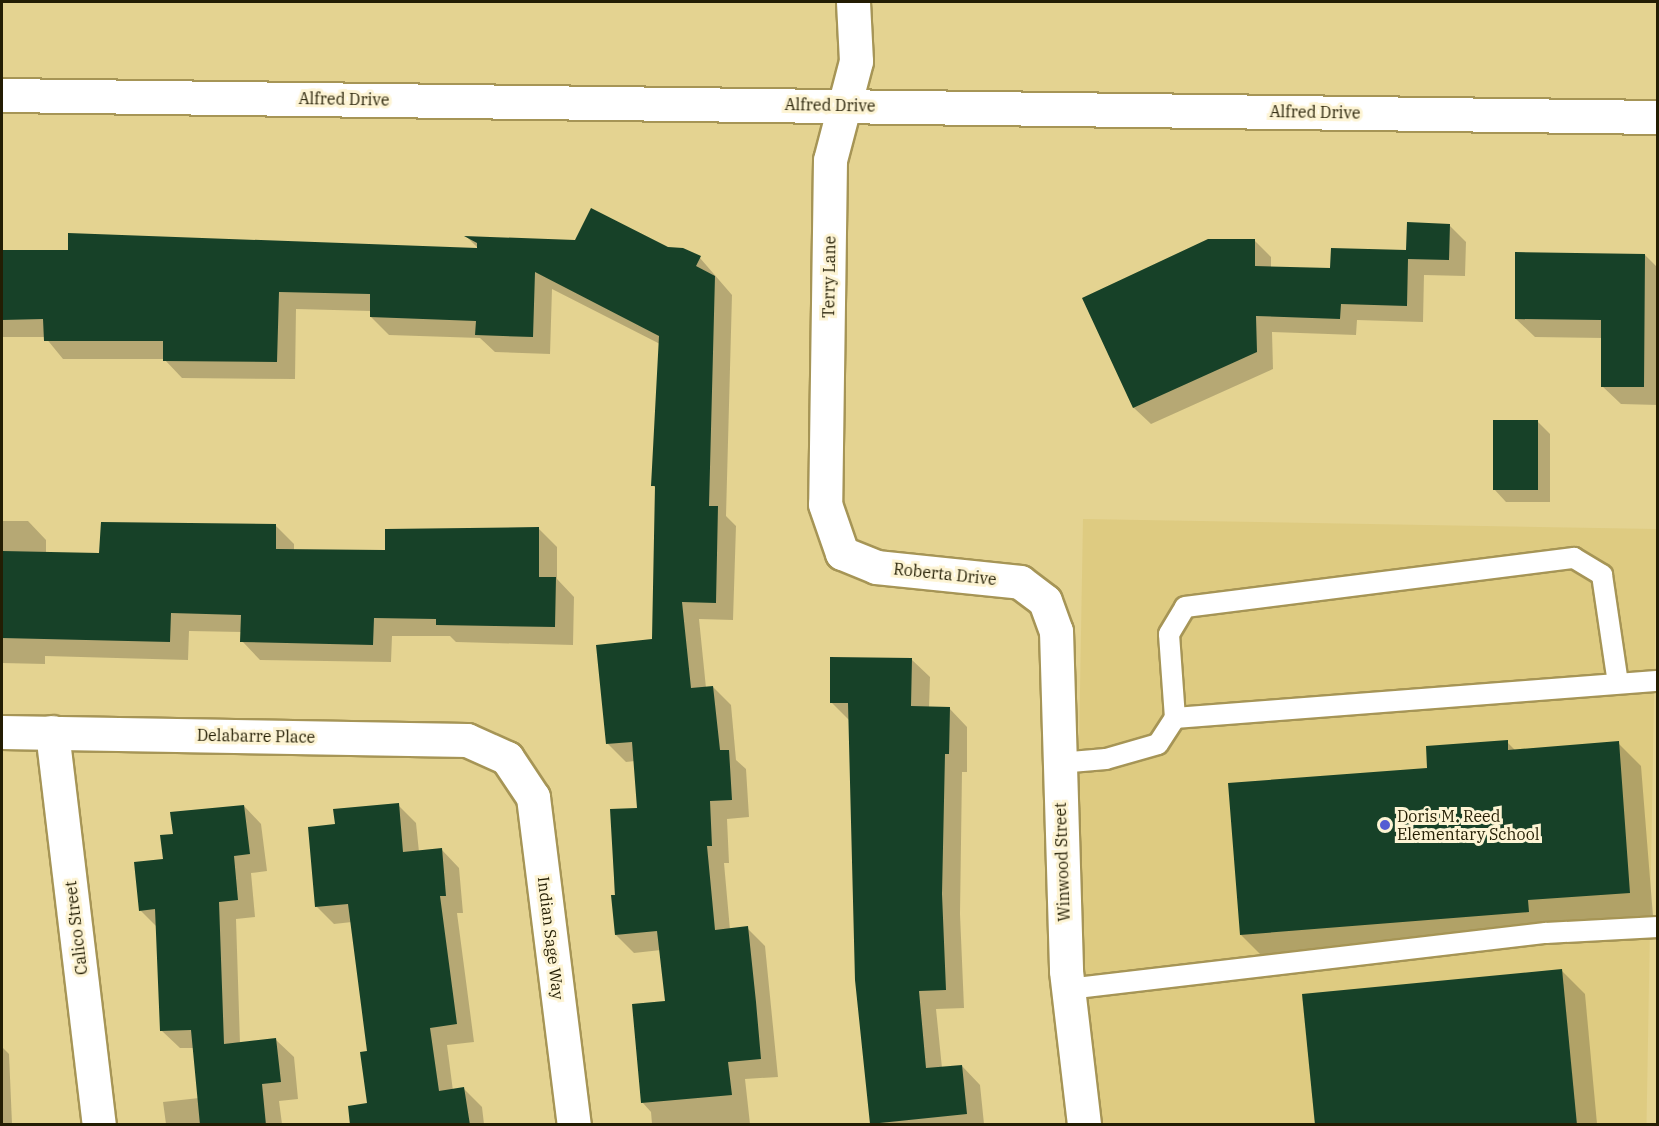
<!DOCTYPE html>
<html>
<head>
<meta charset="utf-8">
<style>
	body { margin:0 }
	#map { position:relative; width:1659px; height:1126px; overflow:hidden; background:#e4d391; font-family:"IBM Plex Serif",serif }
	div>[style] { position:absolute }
	.built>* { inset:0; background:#decb81; transform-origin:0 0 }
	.shadow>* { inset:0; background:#0003 }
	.building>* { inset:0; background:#174128; transform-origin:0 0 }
	.roads { filter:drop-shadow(2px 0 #a69556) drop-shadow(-2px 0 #a69556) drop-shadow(0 2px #a69556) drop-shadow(0 -2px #a69556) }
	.lane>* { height:20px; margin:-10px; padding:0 10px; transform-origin:10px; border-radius:10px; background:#fff }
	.street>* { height:33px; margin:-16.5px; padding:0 16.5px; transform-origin:16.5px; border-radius:16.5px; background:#fff }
	.dots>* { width:16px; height:16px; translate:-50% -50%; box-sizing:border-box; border:3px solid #fdf4d4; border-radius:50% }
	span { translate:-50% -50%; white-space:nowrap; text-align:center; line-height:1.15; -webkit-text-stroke:6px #fdf4d4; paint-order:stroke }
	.street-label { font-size:16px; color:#231d03 }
	.poi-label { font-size:16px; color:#231d03 }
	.left { translate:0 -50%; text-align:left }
	.frame { position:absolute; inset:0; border:3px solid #231d03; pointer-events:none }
</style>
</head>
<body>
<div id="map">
	<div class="built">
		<div style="left:1083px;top:519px;width:574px;height:608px;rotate:1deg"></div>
	</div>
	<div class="shadow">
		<div style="clip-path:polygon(1449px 225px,1466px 242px,1465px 276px,1424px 275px,1423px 322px,1357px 320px,1356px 335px,1272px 332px,1273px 369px,1151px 424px,1134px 408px,1084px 298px,1254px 240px,1271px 257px,1271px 268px,1331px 270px,1408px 251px)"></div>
		<div style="clip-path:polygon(468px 238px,683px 249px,700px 258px,732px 295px,726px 516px,736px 526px,733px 620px,699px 619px,706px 688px,713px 687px,731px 705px,736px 760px,746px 769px,749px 817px,727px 819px,729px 863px,724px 863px,730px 930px,747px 928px,765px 946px,778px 1077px,745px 1079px,750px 1124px,652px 1124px,651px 1112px,642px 1102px,666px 1002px,661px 950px,634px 953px,616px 935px,612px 811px,638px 809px,635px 761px,626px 762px,608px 744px,653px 640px,656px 489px,653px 485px,660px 344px,552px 289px,550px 354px,495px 352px,480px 338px,389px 335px,371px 317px,371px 311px,296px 309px,295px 379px,182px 378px,164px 359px,63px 359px,45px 337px,2px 337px,2px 251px,480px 250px)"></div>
		<div style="clip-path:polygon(1645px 255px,1658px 268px,1658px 405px,1621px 404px,1602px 386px,1603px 338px,1535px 337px,1516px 319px)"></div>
		<div style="clip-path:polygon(1538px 422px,1550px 434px,1550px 502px,1506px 502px,1494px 489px)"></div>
		<div style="clip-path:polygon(2px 521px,28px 521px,46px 540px,46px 553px,101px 554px,276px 526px,294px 544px,294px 551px,386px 552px,539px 529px,557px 547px,557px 579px,574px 597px,573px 645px,456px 642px,450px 636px,392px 636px,391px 662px,260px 660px,242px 641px,242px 632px,189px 631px,188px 660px,45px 656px,45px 664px,2px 663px)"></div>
		<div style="clip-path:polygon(911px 659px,930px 677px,929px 708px,949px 708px,967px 727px,967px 772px,962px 772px,960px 914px,964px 1008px,936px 1009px,942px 1068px,962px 1066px,980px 1085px,984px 1124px,871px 1123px,850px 721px,831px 702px)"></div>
		<div style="clip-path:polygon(1507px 742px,1516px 751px,1618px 743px,1641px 766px,1653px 916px,1551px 923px,1264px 958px,1241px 935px,1429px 769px)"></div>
		<div style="clip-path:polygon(398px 805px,416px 823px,419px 852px,442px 850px,459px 868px,463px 913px,457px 913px,474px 1042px,447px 1045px,453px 1091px,464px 1089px,482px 1107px,484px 1124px,372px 1124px,369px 1053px,352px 922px,334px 924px,316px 906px,336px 826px)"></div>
		<div style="clip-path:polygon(244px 806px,261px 824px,267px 871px,251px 873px,255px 917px,236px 919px,240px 1043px,276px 1040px,294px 1057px,298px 1099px,279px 1101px,282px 1124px,166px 1124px,163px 1102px,199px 1098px,194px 1048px,180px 1048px,162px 1031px,158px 928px,140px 910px,175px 835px)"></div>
		<div style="clip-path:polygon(1561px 970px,1585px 994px,1597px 1124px,1316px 1124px)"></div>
		<div style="clip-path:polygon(2px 1047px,9px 1054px,12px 1124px,2px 1124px)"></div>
	</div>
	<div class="building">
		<div style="clip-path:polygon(591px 208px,668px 247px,683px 248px,701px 256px,696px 266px,715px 276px,709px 506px,718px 506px,716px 603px,682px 602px,691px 688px,713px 686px,720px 750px,729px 750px,732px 800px,710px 801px,712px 846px,707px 846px,715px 930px,748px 926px,756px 1002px,761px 1059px,728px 1062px,732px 1095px,641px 1103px,632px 1004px,665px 1001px,657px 931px,615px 935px,611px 895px,615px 895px,610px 809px,637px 808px,632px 742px,606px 744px,596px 645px,652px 639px,655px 486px,651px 486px,659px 336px,535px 272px,533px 337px,475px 335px,476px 321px,370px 317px,370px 294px,279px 292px,277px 362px,163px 361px,163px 341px,44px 341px,43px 319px,2px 320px,2px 250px,68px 250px,68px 233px,477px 248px,477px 243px,464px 236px,575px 240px)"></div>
		<div style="clip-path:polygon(1407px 222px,1450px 224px,1449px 260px,1408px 259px,1407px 306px,1341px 304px,1340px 319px,1256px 316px,1257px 352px,1133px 408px,1082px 298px,1208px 239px,1255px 239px,1255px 266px,1330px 268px,1331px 248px,1406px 250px)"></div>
		<div style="clip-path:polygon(1515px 252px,1645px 254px,1644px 387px,1601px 387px,1601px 320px,1515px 319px)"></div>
		<div style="left:1493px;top:420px;width:45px;height:70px"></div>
		<div style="clip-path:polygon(101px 522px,276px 524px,276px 549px,385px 550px,385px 529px,539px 527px,539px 577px,556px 577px,555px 627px,436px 625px,436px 619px,374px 618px,373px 645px,240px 642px,241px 615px,171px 613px,170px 642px,2px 638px,2px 551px,99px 553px)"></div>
		<div style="clip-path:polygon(830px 657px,912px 658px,911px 706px,950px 707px,949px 754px,945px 754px,942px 894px,946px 990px,919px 991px,926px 1068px,962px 1065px,967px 1114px,870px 1124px,855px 980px,848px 703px,830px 703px)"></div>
		<div style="clip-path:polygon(1508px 740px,1508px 750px,1619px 741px,1630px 893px,1528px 900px,1529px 912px,1240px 935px,1228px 783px,1427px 768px,1426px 746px)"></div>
		<div style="clip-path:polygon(399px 803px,403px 852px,442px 848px,446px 896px,440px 896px,457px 1024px,430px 1028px,439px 1091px,464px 1087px,470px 1125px,350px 1125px,348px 1106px,367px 1103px,360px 1052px,367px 1051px,348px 904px,315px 907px,308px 827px,335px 824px,333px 809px)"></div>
		<div style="clip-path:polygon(244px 805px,250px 854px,234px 856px,238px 900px,219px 902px,224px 1044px,276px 1038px,281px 1082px,262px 1084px,266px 1125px,200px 1125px,191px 1030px,160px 1031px,155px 909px,139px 911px,134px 862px,163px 859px,160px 835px,173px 834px,170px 812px)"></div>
		<div style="clip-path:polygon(1562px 969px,1577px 1125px,1315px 1125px,1302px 994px)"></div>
	</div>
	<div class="roads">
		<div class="lane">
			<div style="left:1175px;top:718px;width:84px;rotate:-94.1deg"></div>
			<div style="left:1169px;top:634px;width:31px;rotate:-59deg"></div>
			<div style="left:1185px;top:607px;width:392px;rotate:-7.2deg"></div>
			<div style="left:1574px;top:558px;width:33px;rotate:31deg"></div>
			<div style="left:1602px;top:575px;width:109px;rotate:81.6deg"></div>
			<div style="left:1059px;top:763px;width:47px;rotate:-4.9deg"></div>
			<div style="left:1106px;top:759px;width:54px;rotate:-16.1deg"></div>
			<div style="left:1158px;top:744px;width:31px;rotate:-57deg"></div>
			<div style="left:1175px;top:718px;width:484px;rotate:-4.4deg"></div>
			<div style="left:1068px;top:989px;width:481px;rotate:-6.7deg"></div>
			<div style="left:1546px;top:933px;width:112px;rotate:-3.1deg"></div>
		</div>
		<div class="street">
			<div style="left:853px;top:2px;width:59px;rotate:87.1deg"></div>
			<div style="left:856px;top:61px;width:102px;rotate:104.7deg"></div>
			<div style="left:830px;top:160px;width:344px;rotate:90.8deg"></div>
			<div style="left:825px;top:504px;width:52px;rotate:70.9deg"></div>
			<div style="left:842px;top:553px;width:37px;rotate:22deg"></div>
			<div style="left:876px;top:567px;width:145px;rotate:5.9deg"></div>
			<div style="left:1020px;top:582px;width:31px;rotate:37deg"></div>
			<div style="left:1045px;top:601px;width:32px;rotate:70deg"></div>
			<div style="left:1056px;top:631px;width:340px;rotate:88.3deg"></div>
			<div style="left:1066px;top:971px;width:154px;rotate:83.3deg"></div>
			<div style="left:2px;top:95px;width:1656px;rotate:0.76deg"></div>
			<div style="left:2px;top:732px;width:465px;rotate:1deg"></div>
			<div style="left:467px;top:740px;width:44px;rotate:24.2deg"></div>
			<div style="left:507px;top:758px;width:47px;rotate:56.3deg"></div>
			<div style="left:533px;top:797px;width:330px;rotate:82.9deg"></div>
			<div style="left:52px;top:732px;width:395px;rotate:83.2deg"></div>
		</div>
	</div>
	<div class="dots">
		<div style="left:1385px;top:825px;background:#545dd3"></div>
	</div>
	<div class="street-label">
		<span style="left:344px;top:99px;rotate:1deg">Alfred Drive</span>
		<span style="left:830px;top:105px;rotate:1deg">Alfred Drive</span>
		<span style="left:1315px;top:112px;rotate:1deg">Alfred Drive</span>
		<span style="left:829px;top:277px;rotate:-89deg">Terry Lane</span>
		<span style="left:945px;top:574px;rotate:6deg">Roberta Drive</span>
		<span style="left:256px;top:736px;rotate:1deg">Delabarre Place</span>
		<span style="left:1062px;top:862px;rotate:-92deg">Winwood Street</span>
		<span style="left:76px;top:928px;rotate:-97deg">Calico Street</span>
		<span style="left:551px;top:938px;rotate:83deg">Indian Sage Way</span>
	</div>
	<div class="poi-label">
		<span class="left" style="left:1397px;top:825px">Doris M. Reed<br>Elementary School</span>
	</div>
	<div class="frame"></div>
</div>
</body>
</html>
